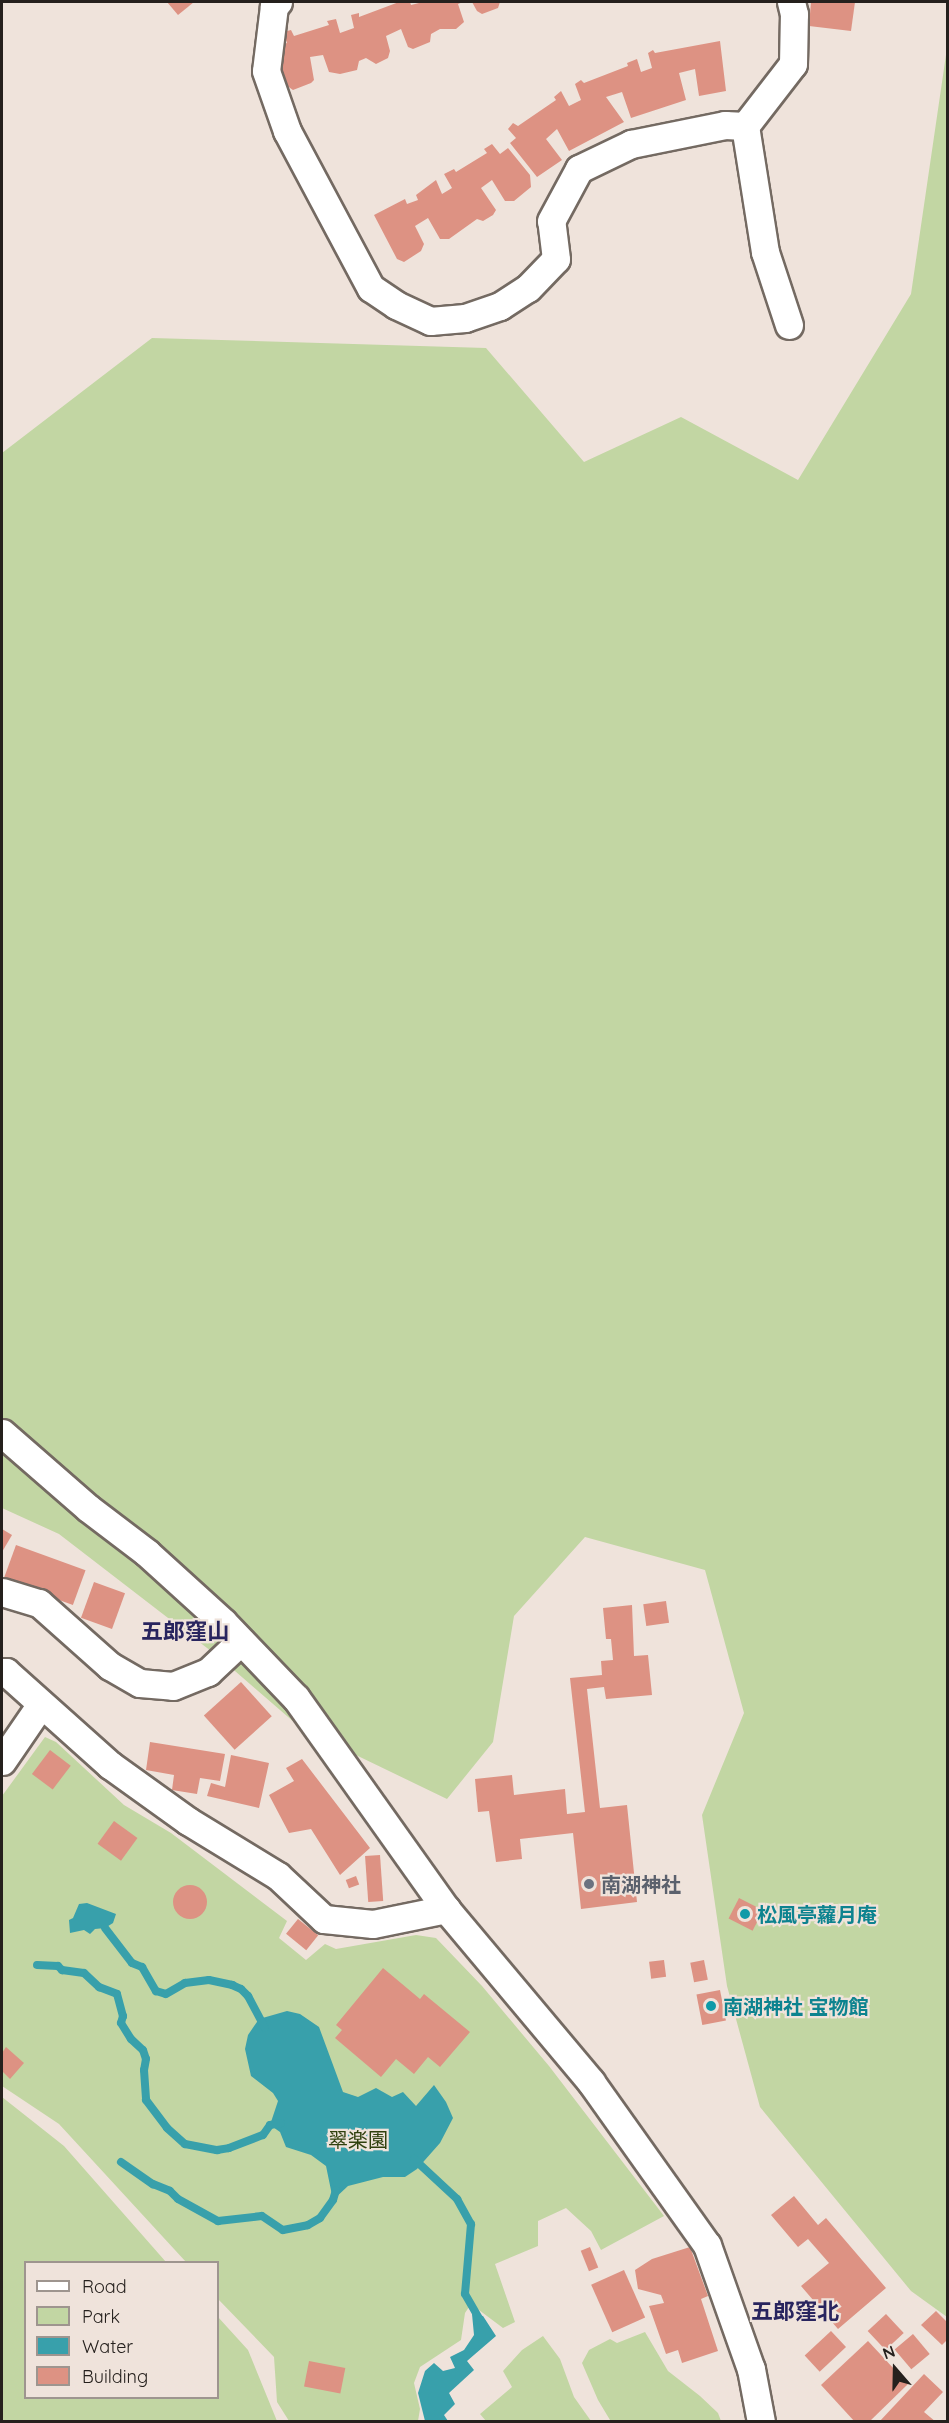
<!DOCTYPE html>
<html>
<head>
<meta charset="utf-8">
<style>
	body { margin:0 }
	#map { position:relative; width:949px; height:2423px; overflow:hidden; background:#efe3db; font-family:Quicksand,"Noto Sans JP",sans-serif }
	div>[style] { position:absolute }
	.green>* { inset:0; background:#c2d6a3 }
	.water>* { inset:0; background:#38a0ab }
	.stream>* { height:8px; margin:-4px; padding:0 4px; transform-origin:4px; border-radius:4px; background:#38a0ab }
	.building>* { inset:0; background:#dd9283; transform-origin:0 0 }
	.round { border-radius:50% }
	.roads { filter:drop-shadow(2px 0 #746a62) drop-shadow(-2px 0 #746a62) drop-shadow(0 2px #746a62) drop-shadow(0 -2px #746a62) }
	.minor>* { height:27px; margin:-13.5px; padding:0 13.5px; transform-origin:13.5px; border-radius:13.5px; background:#fff }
	.dots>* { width:16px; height:16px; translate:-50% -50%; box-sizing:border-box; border:3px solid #efe3db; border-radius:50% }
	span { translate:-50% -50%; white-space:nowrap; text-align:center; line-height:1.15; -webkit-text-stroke:4.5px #efe3db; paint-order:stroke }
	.worship-label { font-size:20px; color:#5b616d; font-weight:700 }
	.left { translate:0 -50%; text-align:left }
	.culture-label { font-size:20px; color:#0d838f; font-weight:700 }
	.park-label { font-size:20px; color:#31410f }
	.quarter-label { font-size:22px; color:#28245e; font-weight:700 }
	.frame { position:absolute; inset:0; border:3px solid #25201d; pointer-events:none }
	.legend { position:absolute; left:24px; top:2261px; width:195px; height:138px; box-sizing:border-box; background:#efe3db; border:2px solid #9e958f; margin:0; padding:8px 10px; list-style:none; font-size:18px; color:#25201d }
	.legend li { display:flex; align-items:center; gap:12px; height:30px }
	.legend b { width:30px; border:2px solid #9e958f }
	.north { position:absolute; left:865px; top:2339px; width:60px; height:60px; -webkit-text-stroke:4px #efe3db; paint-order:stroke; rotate:340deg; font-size:16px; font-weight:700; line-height:24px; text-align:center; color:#25201d }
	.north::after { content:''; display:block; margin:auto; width:21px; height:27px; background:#25201d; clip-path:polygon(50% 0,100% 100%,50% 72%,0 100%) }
</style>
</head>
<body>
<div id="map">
	<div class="green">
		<div style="clip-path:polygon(947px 48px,947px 2317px,911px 2291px,760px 2107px,727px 1986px,702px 1815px,744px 1713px,705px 1570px,585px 1537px,514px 1616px,493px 1742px,447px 1799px,302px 1729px,220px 1658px,59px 1534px,2px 1508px,2px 453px,152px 338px,486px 348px,584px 462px,681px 417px,798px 480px,911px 294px)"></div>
		<div style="clip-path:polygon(45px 1737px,56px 1742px,124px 1805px,171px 1833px,287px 1921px,279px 1938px,306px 1960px,325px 1944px,336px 1949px,416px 1935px,436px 1938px,482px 1986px,549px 2066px,664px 2216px,601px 2250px,591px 2231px,566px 2208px,538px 2221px,538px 2246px,495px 2264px,515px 2322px,503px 2328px,471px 2304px,465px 2313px,461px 2340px,420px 2367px,414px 2383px,420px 2409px,418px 2421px,289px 2421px,277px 2402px,274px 2357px,218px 2299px,218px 2262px,186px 2262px,59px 2124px,2px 2086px,2px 1796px)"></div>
		<div style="clip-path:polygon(2px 2097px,64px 2146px,166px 2262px,26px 2262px,26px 2398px,218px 2398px,218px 2317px,248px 2350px,277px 2421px,2px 2421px)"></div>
		<div style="clip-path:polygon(645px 2332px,668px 2371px,700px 2396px,718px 2413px,721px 2421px,610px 2420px,598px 2400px,582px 2363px,589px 2350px,610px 2339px,617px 2343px)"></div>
		<div style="clip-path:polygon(543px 2336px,560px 2359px,574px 2397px,591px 2421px,486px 2421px,480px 2414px,512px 2387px,503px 2371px,522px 2350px)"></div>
	</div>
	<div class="water">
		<div style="clip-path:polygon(87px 1903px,116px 1914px,113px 1923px,105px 1928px,95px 1929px,90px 1934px,84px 1930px,70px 1933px,69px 1920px,73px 1918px,79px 1904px)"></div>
		<div style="clip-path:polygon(287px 2011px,300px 2014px,319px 2027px,343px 2092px,358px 2097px,376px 2088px,392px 2097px,403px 2092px,416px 2106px,434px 2085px,446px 2102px,453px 2118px,440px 2143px,417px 2169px,405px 2177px,383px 2177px,348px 2186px,333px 2200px,326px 2166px,311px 2155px,286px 2147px,280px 2132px,270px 2125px,278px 2101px,273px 2093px,251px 2076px,245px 2049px,248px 2035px,259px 2019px)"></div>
		<div style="clip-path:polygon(472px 2314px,483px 2316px,496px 2336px,467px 2361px,474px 2370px,449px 2393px,455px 2404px,444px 2415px,448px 2421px,425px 2421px,418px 2393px,425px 2371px,434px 2363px,443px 2371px,455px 2368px,450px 2357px,464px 2350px,474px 2335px)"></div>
	</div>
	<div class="stream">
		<div style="left:105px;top:1928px;width:44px;rotate:52.4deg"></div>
		<div style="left:132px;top:1963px;width:11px;rotate:22deg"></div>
		<div style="left:142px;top:1967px;width:28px;rotate:60deg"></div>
		<div style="left:156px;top:1991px;width:10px;rotate:17deg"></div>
		<div style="left:166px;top:1994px;width:22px;rotate:-30deg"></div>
		<div style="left:185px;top:1983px;width:24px;rotate:-7deg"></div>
		<div style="left:209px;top:1980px;width:24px;rotate:12deg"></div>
		<div style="left:232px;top:1985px;width:10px;rotate:24deg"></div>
		<div style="left:241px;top:1989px;width:10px;rotate:45deg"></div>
		<div style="left:248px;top:1996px;width:36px;rotate:62deg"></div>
		<div style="left:37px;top:1965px;width:21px;rotate:3deg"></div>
		<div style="left:58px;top:1966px;width:6px;rotate:45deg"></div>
		<div style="left:62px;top:1970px;width:22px;rotate:8deg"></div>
		<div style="left:84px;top:1973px;width:21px;rotate:43deg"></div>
		<div style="left:99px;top:1987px;width:19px;rotate:21deg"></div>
		<div style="left:117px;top:1994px;width:23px;rotate:75deg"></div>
		<div style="left:123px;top:2016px;width:7px;rotate:106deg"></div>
		<div style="left:121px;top:2023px;width:19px;rotate:58deg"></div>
		<div style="left:131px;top:2039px;width:16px;rotate:43deg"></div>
		<div style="left:143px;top:2050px;width:9px;rotate:72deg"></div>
		<div style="left:146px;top:2059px;width:11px;rotate:100deg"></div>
		<div style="left:144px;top:2070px;width:30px;rotate:86deg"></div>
		<div style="left:146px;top:2100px;width:35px;rotate:53deg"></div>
		<div style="left:167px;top:2128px;width:24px;rotate:42deg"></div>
		<div style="left:185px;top:2144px;width:33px;rotate:11deg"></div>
		<div style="left:217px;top:2150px;width:12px;rotate:-9deg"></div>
		<div style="left:229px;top:2148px;width:36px;rotate:-21deg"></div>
		<div style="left:263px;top:2135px;width:12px;rotate:-55deg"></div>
		<div style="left:270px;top:2125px;width:11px;rotate:-10deg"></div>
		<div style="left:414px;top:2159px;width:59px;rotate:42.9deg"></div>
		<div style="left:457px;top:2199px;width:29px;rotate:61deg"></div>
		<div style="left:471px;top:2224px;width:70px;rotate:94.9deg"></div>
		<div style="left:465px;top:2294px;width:34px;rotate:60deg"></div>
		<div style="left:121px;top:2162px;width:39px;rotate:35deg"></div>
		<div style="left:153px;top:2184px;width:18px;rotate:22deg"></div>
		<div style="left:170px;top:2191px;width:11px;rotate:45deg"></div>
		<div style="left:178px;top:2199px;width:46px;rotate:28.8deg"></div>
		<div style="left:218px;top:2221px;width:44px;rotate:-6.5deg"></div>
		<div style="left:262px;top:2216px;width:25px;rotate:34deg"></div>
		<div style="left:283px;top:2230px;width:25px;rotate:-11deg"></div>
		<div style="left:308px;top:2225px;width:14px;rotate:-30deg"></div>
		<div style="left:320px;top:2218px;width:22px;rotate:-54deg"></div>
		<div style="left:333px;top:2200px;width:10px;rotate:-73deg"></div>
	</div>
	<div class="building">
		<div style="clip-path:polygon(167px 2px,194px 2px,178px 15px)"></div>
		<div style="clip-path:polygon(399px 2px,410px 2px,411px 5px,423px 2px,463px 2px,458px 4px,464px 22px,456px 29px,440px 29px,431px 34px,430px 42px,413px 49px,408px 47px,401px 29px,386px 36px,390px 51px,388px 58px,376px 64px,366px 58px,359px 61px,357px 70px,340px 74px,329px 72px,323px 55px,310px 57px,314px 80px,311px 83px,293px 90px,283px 83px,275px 47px,287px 43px,283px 32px,291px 30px,294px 36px,329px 25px,327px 21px,336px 19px,340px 33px,354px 28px,351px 15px,359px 13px,359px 17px)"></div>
		<div style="clip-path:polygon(472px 2px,500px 2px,498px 8px,482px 14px,477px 11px)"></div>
		<div style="clip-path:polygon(811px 2px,855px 2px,851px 31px,809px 26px)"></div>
		<div style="clip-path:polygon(720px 41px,726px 91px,699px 96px,695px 69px,679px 73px,686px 100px,631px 118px,622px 92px,606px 97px,624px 122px,569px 151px,557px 129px,546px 139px,562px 160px,537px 177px,510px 143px,516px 138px,508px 129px,513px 123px,518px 126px,556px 100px,554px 97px,561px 91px,569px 106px,581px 100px,575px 84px,581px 80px,584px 83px,628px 66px,627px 63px,637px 59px,641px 72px,652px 68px,648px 53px,653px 50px,655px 53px)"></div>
		<div style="clip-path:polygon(492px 144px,500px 154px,508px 148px,530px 175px,531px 187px,514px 201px,505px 201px,492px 180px,481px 188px,496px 210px,493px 215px,483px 221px,477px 219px,449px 239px,440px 239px,428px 218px,415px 226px,424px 244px,421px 251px,404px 262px,397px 259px,374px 215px,405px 199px,407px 204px,418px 200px,416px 195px,436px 180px,442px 194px,452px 188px,444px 174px,454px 169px,456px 172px,487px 153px,484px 149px)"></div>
		<div style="clip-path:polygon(2px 1529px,12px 1535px,2px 1552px)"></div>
		<div style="left:16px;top:1545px;width:74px;height:37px;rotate:20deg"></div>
		<div style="left:94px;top:1582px;width:33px;height:38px;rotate:20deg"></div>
		<div style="left:666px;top:1601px;width:22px;height:23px;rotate:82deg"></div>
		<div style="clip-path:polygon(632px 1605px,634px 1656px,648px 1655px,652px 1695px,606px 1699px,604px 1687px,587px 1689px,600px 1808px,627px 1805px,637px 1902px,581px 1909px,573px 1833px,520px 1839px,522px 1859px,496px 1862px,489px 1811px,478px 1812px,475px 1779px,512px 1775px,514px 1795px,565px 1789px,567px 1814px,585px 1812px,570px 1678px,602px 1675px,601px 1661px,613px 1660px,611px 1639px,606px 1639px,603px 1608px)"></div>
		<div style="left:241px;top:1682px;width:46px;height:50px;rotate:48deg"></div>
		<div style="clip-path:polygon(150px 1742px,225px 1754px,220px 1781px,200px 1778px,197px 1794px,172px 1790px,174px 1775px,146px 1770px)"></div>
		<div style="left:50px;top:1750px;width:26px;height:30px;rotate:37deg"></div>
		<div style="clip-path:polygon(231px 1755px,269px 1763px,259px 1808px,207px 1796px,211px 1783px,225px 1787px)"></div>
		<div style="clip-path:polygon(302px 1759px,370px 1848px,340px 1875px,311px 1829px,289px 1833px,269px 1795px,294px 1781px,286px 1768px)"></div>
		<div style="left:114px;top:1821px;width:29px;height:28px;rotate:36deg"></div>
		<div style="left:380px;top:1855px;width:46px;height:15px;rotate:86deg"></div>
		<div style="left:356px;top:1876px;width:9px;height:11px;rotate:69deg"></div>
		<div class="round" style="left:173px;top:1885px;width:34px;height:34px"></div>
		<div style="left:739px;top:1898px;width:27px;height:23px;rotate:27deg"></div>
		<div style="left:298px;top:1919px;width:26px;height:19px;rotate:39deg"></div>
		<div style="left:664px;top:1960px;width:17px;height:15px;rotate:83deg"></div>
		<div style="left:704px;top:1960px;width:20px;height:14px;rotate:79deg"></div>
		<div style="clip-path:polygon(383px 1968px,420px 1999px,424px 1994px,470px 2032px,440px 2067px,428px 2057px,414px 2074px,396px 2059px,381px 2077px,335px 2038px,342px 2030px,336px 2025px)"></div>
		<div style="left:720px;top:1990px;width:31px;height:24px;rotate:79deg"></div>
		<div style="clip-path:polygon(6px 2047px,24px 2063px,10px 2079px,2px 2071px,2px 2053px)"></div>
		<div style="clip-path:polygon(794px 2196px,818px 2225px,826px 2218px,886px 2288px,838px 2329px,801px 2286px,829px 2263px,808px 2239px,798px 2247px,771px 2215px)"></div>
		<div style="left:590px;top:2247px;width:22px;height:10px;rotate:68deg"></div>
		<div style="clip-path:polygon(690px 2247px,708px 2296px,701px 2299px,718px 2351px,682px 2363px,678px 2350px,666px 2354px,649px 2306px,664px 2303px,661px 2295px,638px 2289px,635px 2270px,652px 2259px)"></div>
		<div style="left:624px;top:2270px;width:52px;height:36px;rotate:66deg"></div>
		<div style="clip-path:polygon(936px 2311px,948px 2323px,948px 2339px,942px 2345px,921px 2325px)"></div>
		<div style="left:886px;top:2314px;width:26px;height:25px;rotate:47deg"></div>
		<div style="left:831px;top:2331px;width:22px;height:36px;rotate:47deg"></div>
		<div style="left:913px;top:2334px;width:26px;height:24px;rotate:50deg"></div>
		<div style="clip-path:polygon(868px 2341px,908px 2384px,869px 2422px,855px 2422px,821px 2385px)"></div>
		<div style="left:309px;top:2361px;width:37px;height:26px;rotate:11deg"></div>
		<div style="clip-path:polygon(924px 2374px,943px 2392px,924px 2412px,936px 2422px,879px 2422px)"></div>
	</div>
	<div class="roads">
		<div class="minor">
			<div style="left:278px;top:2px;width:6px;rotate:135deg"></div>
			<div style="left:274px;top:6px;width:65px;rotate:97deg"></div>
			<div style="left:266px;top:71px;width:64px;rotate:70.7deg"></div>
			<div style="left:287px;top:131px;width:178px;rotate:61.9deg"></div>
			<div style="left:371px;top:288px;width:30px;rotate:34deg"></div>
			<div style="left:396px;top:305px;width:38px;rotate:25deg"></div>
			<div style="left:430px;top:321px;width:35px;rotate:-5deg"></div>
			<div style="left:465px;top:318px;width:37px;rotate:-19deg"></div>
			<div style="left:500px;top:306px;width:33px;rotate:-33deg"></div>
			<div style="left:528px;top:288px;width:40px;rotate:-46deg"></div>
			<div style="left:556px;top:259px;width:38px;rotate:-97deg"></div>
			<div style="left:551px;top:221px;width:59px;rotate:-61.7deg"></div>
			<div style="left:579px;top:169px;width:58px;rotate:-25.7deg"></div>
			<div style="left:631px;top:144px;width:96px;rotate:-11.4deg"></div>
			<div style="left:725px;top:125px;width:20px;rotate:3deg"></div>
			<div style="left:789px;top:325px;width:77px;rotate:-108.2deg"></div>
			<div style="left:765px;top:252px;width:128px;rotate:-99deg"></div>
			<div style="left:745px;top:126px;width:78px;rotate:-52.3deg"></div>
			<div style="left:793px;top:64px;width:50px;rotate:-88.9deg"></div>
			<div style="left:794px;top:14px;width:12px;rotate:-104deg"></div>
			<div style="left:2px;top:1433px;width:114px;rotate:41.1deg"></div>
			<div style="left:88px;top:1508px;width:74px;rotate:37.3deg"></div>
			<div style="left:147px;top:1553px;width:103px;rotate:42.2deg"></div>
			<div style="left:223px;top:1622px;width:105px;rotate:46.2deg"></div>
			<div style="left:296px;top:1698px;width:259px;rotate:54.6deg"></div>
			<div style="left:446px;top:1909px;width:226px;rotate:50deg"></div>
			<div style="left:591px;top:2082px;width:200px;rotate:54.6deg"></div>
			<div style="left:707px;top:2245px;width:132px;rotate:70.5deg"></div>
			<div style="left:751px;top:2369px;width:54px;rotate:79.3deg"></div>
			<div style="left:2px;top:1592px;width:39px;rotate:17deg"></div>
			<div style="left:39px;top:1603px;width:95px;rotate:41.6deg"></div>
			<div style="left:110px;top:1666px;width:34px;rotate:30deg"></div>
			<div style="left:140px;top:1683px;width:33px;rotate:5deg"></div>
			<div style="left:173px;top:1686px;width:38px;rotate:-22deg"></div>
			<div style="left:208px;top:1672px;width:45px;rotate:-43.2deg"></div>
			<div style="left:2px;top:1672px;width:4px"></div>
			<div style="left:6px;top:1672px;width:140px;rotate:41.8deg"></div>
			<div style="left:110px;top:1765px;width:96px;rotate:35.7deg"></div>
			<div style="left:188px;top:1821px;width:105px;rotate:31.4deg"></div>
			<div style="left:278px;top:1876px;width:63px;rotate:43.1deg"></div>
			<div style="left:324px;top:1919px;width:49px;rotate:5.8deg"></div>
			<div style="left:373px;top:1924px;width:75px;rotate:-11.6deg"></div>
			<div style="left:2px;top:1761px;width:69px;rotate:-55.6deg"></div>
		</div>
	</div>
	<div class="dots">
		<div style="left:589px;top:1884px;background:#6b7280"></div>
		<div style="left:745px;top:1914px;background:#0f9aa8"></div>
		<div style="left:711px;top:2006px;background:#0f9aa8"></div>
	</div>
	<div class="worship-label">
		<span class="left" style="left:601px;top:1884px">南湖神社</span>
	</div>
	<div class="culture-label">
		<span class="left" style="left:757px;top:1914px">松風亭蘿月庵</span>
		<span class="left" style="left:723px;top:2006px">南湖神社 宝物館</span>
	</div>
	<div class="park-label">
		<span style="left:358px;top:2139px">翠楽園</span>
	</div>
	<div class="quarter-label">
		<span style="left:185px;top:1632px">五郎窪山</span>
		<span style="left:795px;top:2312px">五郎窪北</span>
	</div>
	<div class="frame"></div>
	<ul class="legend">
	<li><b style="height:8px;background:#fff"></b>Road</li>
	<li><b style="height:16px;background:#c2d6a3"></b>Park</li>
	<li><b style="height:16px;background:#38a0ab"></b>Water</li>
	<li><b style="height:16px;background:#dd9283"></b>Building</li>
	</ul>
	<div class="north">N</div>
</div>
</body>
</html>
